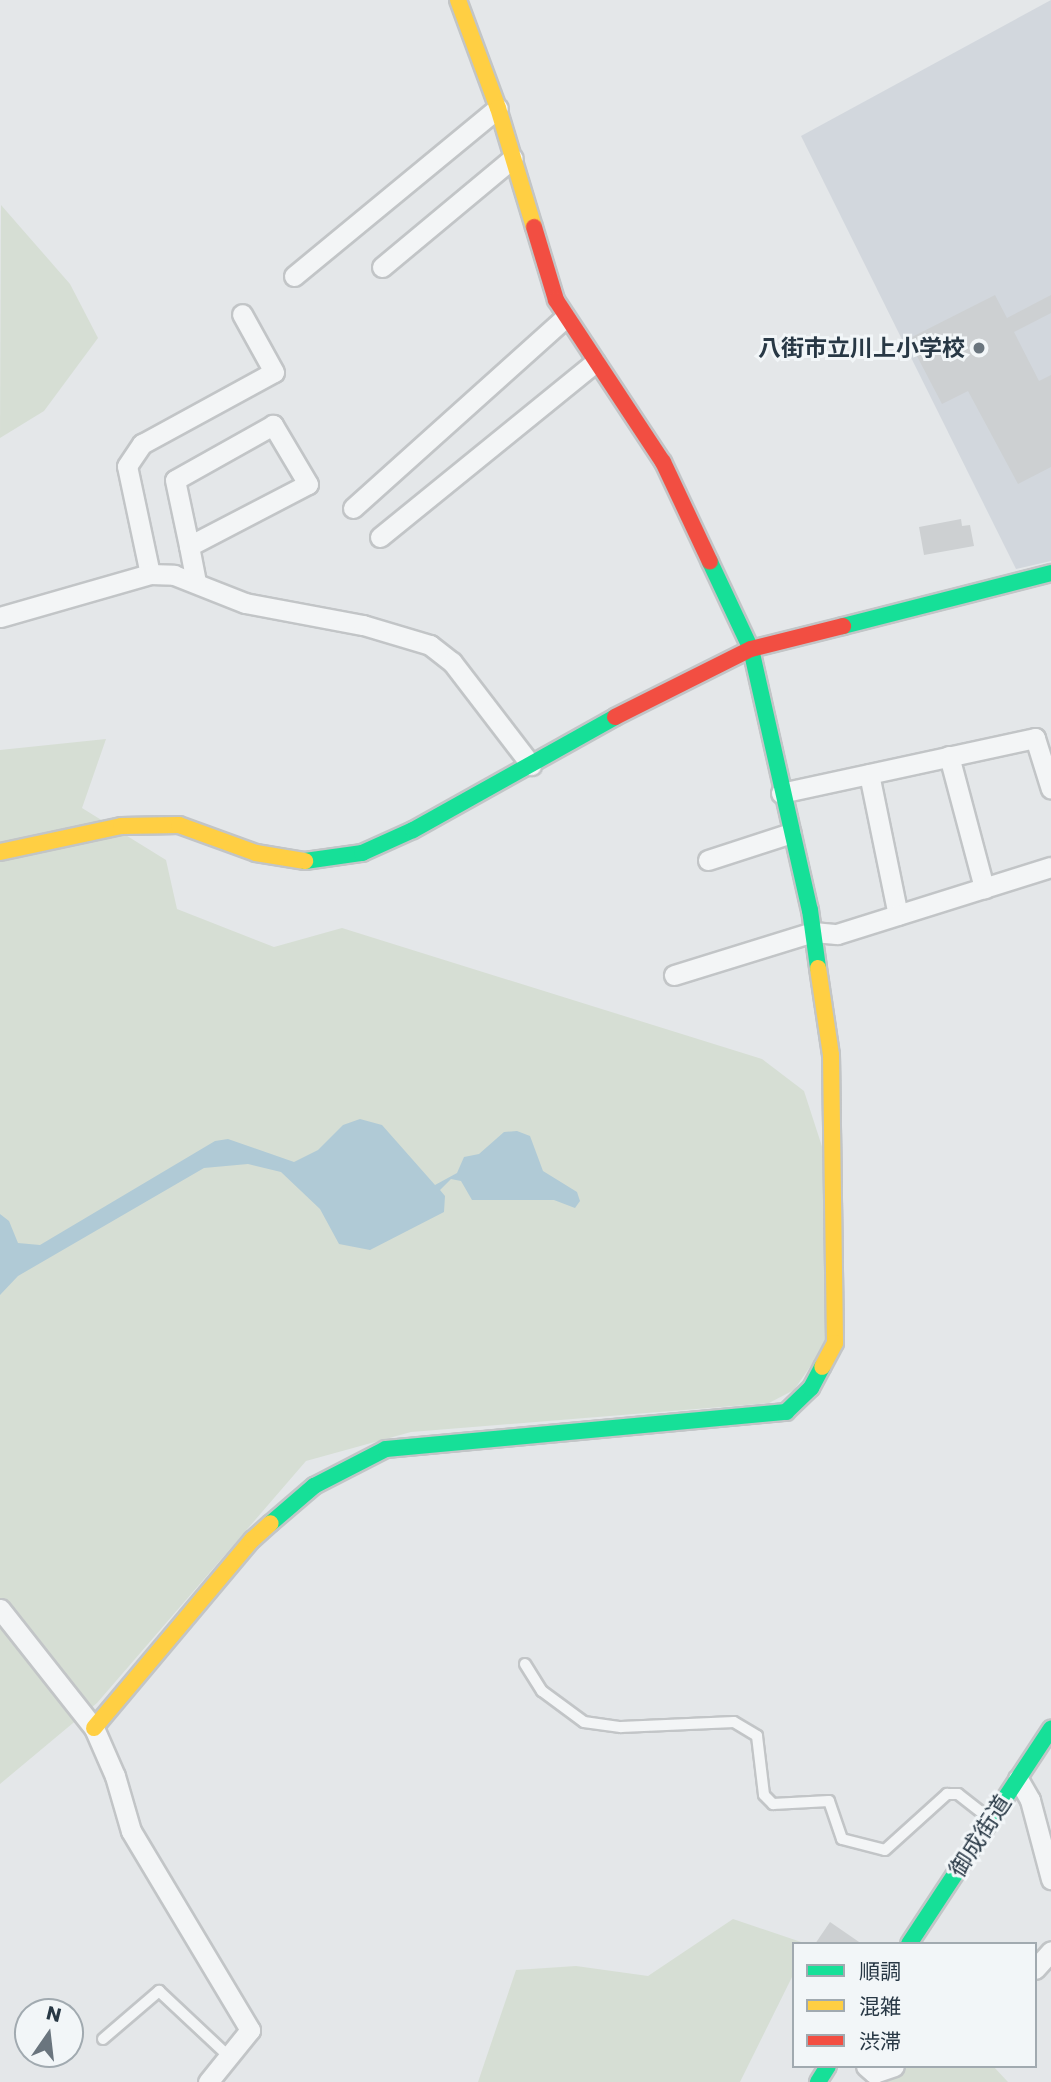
<!DOCTYPE html>
<html>
<head>
<meta charset="utf-8">
<style>
	body { margin:0 }
	#map { position:relative; width:1051px; height:2082px; overflow:hidden; background:#e4e7e9; font-family:Poppins,"Noto Sans JP",sans-serif }
	div>[style] { position:absolute }
	.built>* { inset:0; background:#d2d7dd }
	.green>* { inset:0; background:#d6ded4 }
	.water>* { inset:0; background:#b0cad6 }
	.building>* { inset:0; background:#cdd0d2 }
	.roads { filter:drop-shadow(2px 0 #c2c5c7) drop-shadow(-2px 0 #c2c5c7) drop-shadow(0 2px #c2c5c7) drop-shadow(0 -2px #c2c5c7) }
	.lane>* { height:10px; margin:-5px; padding:0 5px; transform-origin:5px; border-radius:5px; background:#f3f5f6 }
	.street>* { height:19px; margin:-9.5px; padding:0 9.5px; transform-origin:9.5px; border-radius:9.5px; background:#f3f5f6 }
	.fast>* { height:16px; margin:-8px; padding:0 8px; transform-origin:8px; border-radius:8px; background:#16e098 }
	.slow>* { height:16px; margin:-8px; padding:0 8px; transform-origin:8px; border-radius:8px; background:#ffcf43 }
	.jam>* { height:16px; margin:-8px; padding:0 8px; transform-origin:8px; border-radius:8px; background:#f24e42 }
	.dots>* { width:19px; height:19px; translate:-50% -50%; box-sizing:border-box; border:4px solid #f2f6f8; border-radius:50% }
	span { translate:-50% -50%; white-space:nowrap; text-align:center; line-height:1.15; -webkit-text-stroke:6px #f2f6f8; paint-order:stroke }
	.poi-label { font-size:23px; color:#283845; font-weight:700 }
	.right { translate:-100% -50%; text-align:right }
	.street-label { font-size:23px; color:#283845 }
	.legend { position:absolute; left:792px; top:1942px; width:245px; height:126px; box-sizing:border-box; background:#f2f6f8; border:2px solid #a1aab0; margin:0; padding:9px 12px; list-style:none; font-size:21px; color:#283845 }
	.legend li { display:flex; align-items:center; gap:14px; height:35px }
	.legend b { width:35px; border:2px solid #a1aab0 }
	.north { position:absolute; left:14px; top:1998px; width:70px; height:70px; box-sizing:border-box; background:#f2f6f8; border:2px solid #a1aab0; border-radius:50%; rotate:14deg; font-size:19px; font-weight:700; line-height:28px; text-align:center; color:#283845 }
	.north::after { content:''; display:block; margin:auto; width:24px; height:32px; background:#6a757e; clip-path:polygon(50% 0,100% 100%,50% 72%,0 100%) }
</style>
</head>
<body>
<div id="map">
	<div class="built">
		<div style="clip-path:polygon(1051px 0,1051px 561px,1016px 569px,801px 136px)"></div>
	</div>
	<div class="green">
		<div style="clip-path:polygon(1px 205px,70px 284px,98px 338px,44px 411px,0 438px)"></div>
		<div style="clip-path:polygon(106px 739px,82px 808px,166px 860px,177px 909px,274px 947px,342px 928px,762px 1059px,804px 1091px,827px 1162px,825px 1345px,794px 1390px,769px 1403px,411px 1432px,306px 1461px,97px 1703px,0 1784px,0 750px)"></div>
		<div style="clip-path:polygon(733px 1919px,807px 1944px,794px 1944px,794px 1973px,740px 2082px,478px 2082px,516px 1970px,576px 1966px,648px 1976px)"></div>
		<div style="clip-path:polygon(905px 2066px,993px 2066px,1008px 2082px,881px 2082px)"></div>
	</div>
	<div class="water">
		<div style="clip-path:polygon(360px 1119px,382px 1125px,435px 1185px,457px 1173px,464px 1157px,479px 1154px,504px 1132px,517px 1131px,530px 1136px,543px 1171px,577px 1192px,580px 1201px,575px 1208px,554px 1200px,472px 1200px,461px 1181px,451px 1179px,440px 1190px,445px 1196px,444px 1212px,370px 1250px,339px 1244px,320px 1209px,281px 1172px,248px 1164px,204px 1168px,18px 1276px,0 1295px,0 1214px,9px 1221px,18px 1243px,40px 1245px,215px 1141px,228px 1139px,294px 1162px,318px 1150px,343px 1125px)"></div>
	</div>
	<div class="building">
		<div style="clip-path:polygon(995px 295px,1007px 318px,1051px 295px,1051px 313px,1014px 332px,1039px 381px,1051px 375px,1051px 467px,1018px 484px,968px 391px,942px 404px,908px 339px)"></div>
		<div style="clip-path:polygon(961px 519px,962px 526px,970px 525px,974px 546px,924px 555px,919px 527px)"></div>
		<div style="clip-path:polygon(830px 1922px,862px 1944px,815px 1944px)"></div>
	</div>
	<div class="roads">
		<div class="lane">
			<div style="left:525px;top:1664px;width:32px;rotate:58deg"></div>
			<div style="left:542px;top:1691px;width:52px;rotate:36.4deg"></div>
			<div style="left:584px;top:1722px;width:37px;rotate:8deg"></div>
			<div style="left:621px;top:1727px;width:113px;rotate:-2.5deg"></div>
			<div style="left:734px;top:1722px;width:27px;rotate:31deg"></div>
			<div style="left:757px;top:1736px;width:59px;rotate:83.2deg"></div>
			<div style="left:764px;top:1795px;width:13px;rotate:45deg"></div>
			<div style="left:773px;top:1804px;width:56px;rotate:-3.1deg"></div>
			<div style="left:829px;top:1801px;width:40px;rotate:71.1deg"></div>
			<div style="left:842px;top:1839px;width:44px;rotate:14.3deg"></div>
			<div style="left:885px;top:1850px;width:84px;rotate:-42.1deg"></div>
			<div style="left:947px;top:1794px;width:11px"></div>
			<div style="left:958px;top:1794px;width:41px;rotate:38deg"></div>
			<div style="left:103px;top:2039px;width:74px;rotate:-40.6deg"></div>
			<div style="left:159px;top:1991px;width:92px;rotate:43.2deg"></div>
		</div>
		<div class="street">
			<div style="left:382px;top:267px;width:170px;rotate:-39.8deg"></div>
			<div style="left:294px;top:276px;width:264px;rotate:-39.5deg"></div>
			<div style="left:353px;top:508px;width:285px;rotate:-41.9deg"></div>
			<div style="left:380px;top:537px;width:277px;rotate:-39.1deg"></div>
			<div style="left:189px;top:546px;width:134px;rotate:-27.5deg"></div>
			<div style="left:308px;top:484px;width:69px;rotate:-120.7deg"></div>
			<div style="left:273px;top:425px;width:112px;rotate:150.7deg"></div>
			<div style="left:175px;top:480px;width:67px;rotate:78deg"></div>
			<div style="left:189px;top:546px;width:37px;rotate:79deg"></div>
			<div style="left:150px;top:574px;width:110px;rotate:-102deg"></div>
			<div style="left:127px;top:466px;width:27px;rotate:-56deg"></div>
			<div style="left:142px;top:444px;width:150px;rotate:-28.6deg"></div>
			<div style="left:274px;top:372px;width:66px;rotate:-118.9deg"></div>
			<div style="left:0;top:617px;width:156px;rotate:-16deg"></div>
			<div style="left:150px;top:574px;width:24px;rotate:2deg"></div>
			<div style="left:174px;top:575px;width:76px;rotate:21.5deg"></div>
			<div style="left:245px;top:603px;width:120px;rotate:10.6deg"></div>
			<div style="left:363px;top:625px;width:70px;rotate:16.6deg"></div>
			<div style="left:430px;top:645px;width:28px;rotate:38deg"></div>
			<div style="left:452px;top:662px;width:130px;rotate:52.5deg"></div>
			<div style="left:949px;top:756px;width:137px;rotate:75.1deg"></div>
			<div style="left:869px;top:774px;width:144px;rotate:78.4deg"></div>
			<div style="left:781px;top:793px;width:260px;rotate:-12.2deg"></div>
			<div style="left:1035px;top:738px;width:53px;rotate:72.6deg"></div>
			<div style="left:708px;top:860px;width:87px;rotate:-18deg"></div>
			<div style="left:674px;top:975px;width:145px;rotate:-17.2deg"></div>
			<div style="left:813px;top:932px;width:24px;rotate:5deg"></div>
			<div style="left:837px;top:934px;width:224px;rotate:-17.4deg"></div>
			<div style="left:0;top:1609px;width:152px;rotate:51.7deg"></div>
			<div style="left:94px;top:1728px;width:52px;rotate:66.4deg"></div>
			<div style="left:115px;top:1776px;width:57px;rotate:73.8deg"></div>
			<div style="left:131px;top:1831px;width:232px;rotate:59.1deg"></div>
			<div style="left:250px;top:2030px;width:67px;rotate:128.9deg"></div>
			<div style="left:1018px;top:1779px;width:24px;rotate:60deg"></div>
			<div style="left:1030px;top:1800px;width:82px;rotate:75.1deg"></div>
			<div style="left:1035px;top:1969px;width:24px;rotate:-48deg"></div>
			<div style="left:866px;top:2066px;width:11px;rotate:41deg"></div>
			<div style="left:874px;top:2073px;width:21px;rotate:-19deg"></div>
		</div>
		<div class="fast">
			<div style="left:710px;top:562px;width:96px;rotate:64.8deg"></div>
			<div style="left:751px;top:649px;width:268px;rotate:77.3deg"></div>
			<div style="left:810px;top:910px;width:59px;rotate:82.1deg"></div>
			<div style="left:843px;top:626px;width:215px;rotate:-14.3deg"></div>
			<div style="left:305px;top:861px;width:58px;rotate:-8deg"></div>
			<div style="left:362px;top:853px;width:56px;rotate:-24.3deg"></div>
			<div style="left:413px;top:830px;width:231px;rotate:-29.2deg"></div>
			<div style="left:271px;top:1523px;width:57px;rotate:-40.7deg"></div>
			<div style="left:314px;top:1486px;width:81px;rotate:-27.2deg"></div>
			<div style="left:386px;top:1449px;width:402px;rotate:-5.3deg"></div>
			<div style="left:786px;top:1412px;width:35px;rotate:-44deg"></div>
			<div style="left:811px;top:1388px;width:24px;rotate:-62deg"></div>
			<div style="left:909px;top:1944px;width:258px;rotate:-56.6deg"></div>
			<div style="left:818px;top:2082px;width:19px;rotate:-58deg"></div>
		</div>
		<div class="slow">
			<div style="left:458px;top:0;width:115px;rotate:69.7deg"></div>
			<div style="left:498px;top:108px;width:124px;rotate:73.2deg"></div>
			<div style="left:0;top:852px;width:124px;rotate:-12.1deg"></div>
			<div style="left:121px;top:826px;width:58px;rotate:-1deg"></div>
			<div style="left:179px;top:825px;width:82px;rotate:20deg"></div>
			<div style="left:256px;top:853px;width:50px;rotate:9.3deg"></div>
			<div style="left:818px;top:968px;width:88px;rotate:81.5deg"></div>
			<div style="left:831px;top:1055px;width:288px;rotate:89.2deg"></div>
			<div style="left:835px;top:1343px;width:27px;rotate:118deg"></div>
			<div style="left:94px;top:1728px;width:246px;rotate:-50deg"></div>
			<div style="left:252px;top:1540px;width:25px;rotate:-42deg"></div>
		</div>
		<div class="jam">
			<div style="left:534px;top:227px;width:76px;rotate:73.2deg"></div>
			<div style="left:556px;top:300px;width:194px;rotate:56.6deg"></div>
			<div style="left:663px;top:462px;width:110px;rotate:64.8deg"></div>
			<div style="left:615px;top:717px;width:152px;rotate:-26.6deg"></div>
			<div style="left:751px;top:649px;width:95px;rotate:-14deg"></div>
		</div>
	</div>
	<div class="dots">
		<div style="left:979px;top:348px;background:#6a757e"></div>
	</div>
	<div class="poi-label">
		<span class="right" style="left:965px;top:348px">八街市立川上小学校</span>
	</div>
	<div class="street-label">
		<span style="left:980px;top:1836px;rotate:-57deg">御成街道</span>
	</div>
	<ul class="legend">
	<li><b style="height:9px;background:#16e098"></b>順調</li>
	<li><b style="height:9px;background:#ffcf43"></b>混雑</li>
	<li><b style="height:9px;background:#f24e42"></b>渋滞</li>
	</ul>
	<div class="north">N</div>
</div>
</body>
</html>
